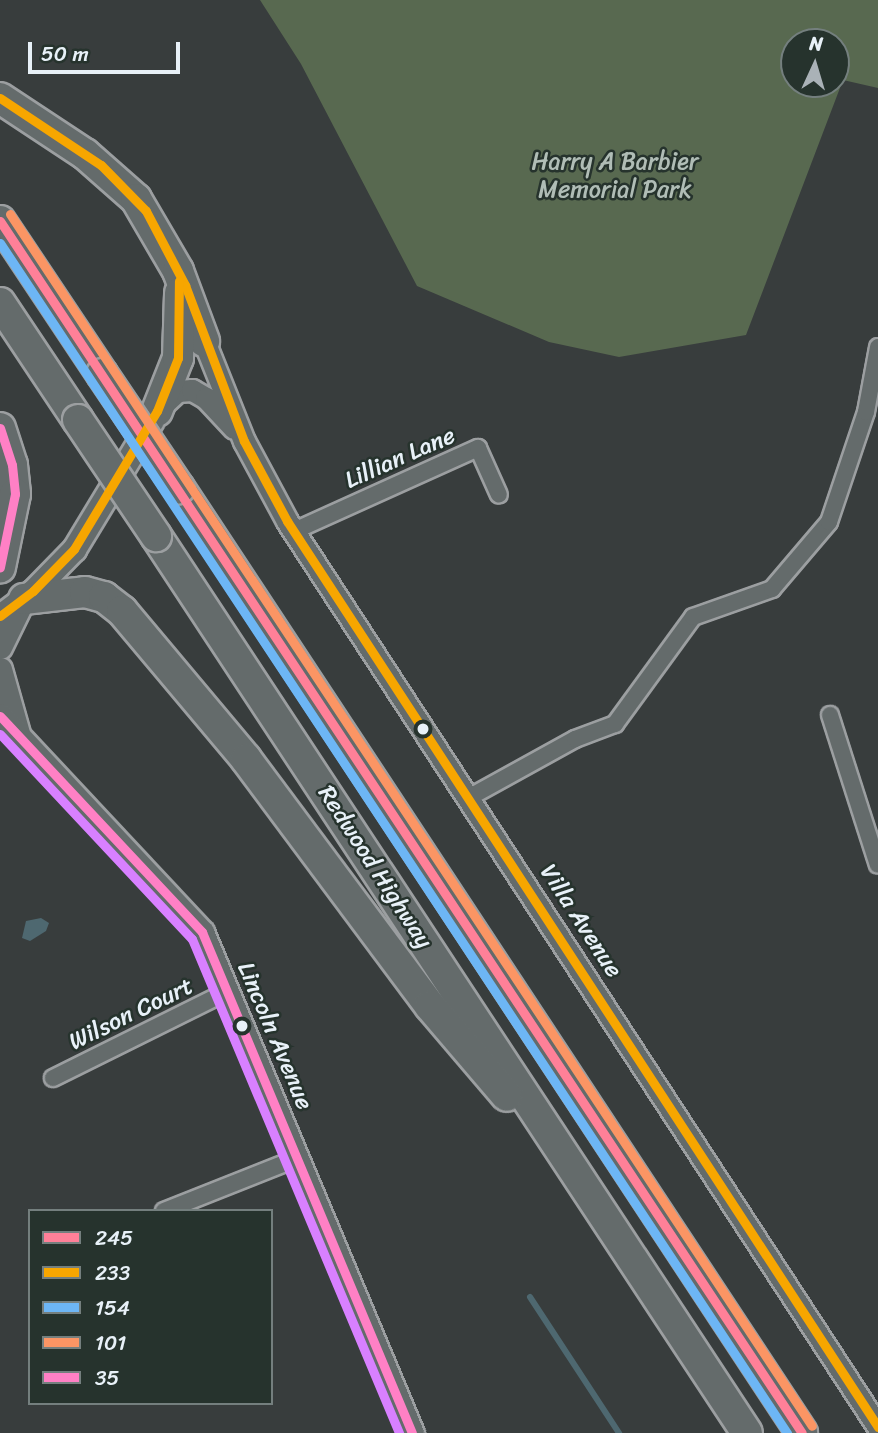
<!DOCTYPE html>
<html>
<head>
<meta charset="utf-8">
<style>
	body { margin:0 }
	#map { position:relative; width:878px; height:1433px; overflow:hidden; background:#383d3d; font-family:Sriracha,sans-serif }
	div>[style] { position:absolute }
	.green>* { inset:0; background:#586950 }
	.water>* { inset:0; background:#4e6870 }
	.stream>* { height:6px; margin:-3px; padding:0 3px; transform-origin:3px; border-radius:3px; background:#4e6870 }
	.roads { filter:drop-shadow(2px 0 #9c9fa1) drop-shadow(-2px 0 #9c9fa1) drop-shadow(0 2px #9c9fa1) drop-shadow(0 -2px #9c9fa1) }
	.minor>* { height:16px; margin:-8px; padding:0 8px; transform-origin:8px; border-radius:8px; background:#646b6b }
	.tertiary>* { height:21px; margin:-10.5px; padding:0 10.5px; transform-origin:10.5px; border-radius:10.5px; background:#646b6b }
	.secondary>* { height:23px; margin:-11.5px; padding:0 11.5px; transform-origin:11.5px; border-radius:11.5px; background:#646b6b }
	.motorway>* { height:30px; margin:-15px; padding:0 15px; transform-origin:15px; border-radius:15px; background:#646b6b }
	.bridges { filter:drop-shadow(2px 0 #9c9fa1) drop-shadow(-2px 0 #9c9fa1) drop-shadow(0 2px #9c9fa1) drop-shadow(0 -2px #9c9fa1) }
	.motorway-bridge>* { height:30px; margin:-15px; padding:0 15px; transform-origin:15px; border-radius:15px; background:#646b6b }
	.bus-1>* { height:9px; margin:-4.5px; padding:0 4.5px; transform-origin:4.5px; border-radius:4.5px; background:#ff8098 }
	.bus-2>* { height:9px; margin:-4.5px; padding:0 4.5px; transform-origin:4.5px; border-radius:4.5px; background:#f7a600 }
	.bus-3>* { height:9px; margin:-4.5px; padding:0 4.5px; transform-origin:4.5px; border-radius:4.5px; background:#6db6f5 }
	.bus-4>* { height:9px; margin:-4.5px; padding:0 4.5px; transform-origin:4.5px; border-radius:4.5px; background:#fb9564 }
	.bus-5>* { height:9px; margin:-4.5px; padding:0 4.5px; transform-origin:4.5px; border-radius:4.5px; background:#ff80c5 }
	.bus-6>* { height:9px; margin:-4.5px; padding:0 4.5px; transform-origin:4.5px; border-radius:4.5px; background:#d880ff }
	.dots>* { width:19px; height:19px; translate:-50% -50%; box-sizing:border-box; border:4px solid #26332d; border-radius:50% }
	span { translate:-50% -50%; white-space:nowrap; text-align:center; line-height:1.15; -webkit-text-stroke:5px #26332d; paint-order:stroke }
	.park-label { font-size:24px; color:#b0bdb6 }
	.street-label { font-size:24px; color:#e8f1f8 }
	.legend { position:absolute; left:28px; top:1209px; width:245px; height:196px; box-sizing:border-box; background:#26332d; border:2px solid #747f7e; margin:0; padding:9px 12px; list-style:none; font-size:21px; color:#e8f1f8 }
	.legend li { display:flex; align-items:center; gap:14px; height:35px }
	.legend b { width:35px; border:2px solid #747f7e }
	.north { position:absolute; left:780px; top:28px; width:70px; height:70px; box-sizing:border-box; background:#26332d; border:2px solid #747f7e; border-radius:50%; rotate:4deg; font-size:19px; font-weight:700; line-height:28px; text-align:center; color:#e8f1f8 }
	.north::after { content:''; display:block; margin:auto; width:24px; height:32px; background:#aab2b7; clip-path:polygon(50% 0,100% 100%,50% 72%,0 100%) }
	.scale { position:absolute; left:28px; top:42px; width:152px; height:32px; box-sizing:border-box; border:4px solid #e8f1f8; border-top:0; padding-left:9px; font-size:21px; line-height:24px; white-space:nowrap; color:#e8f1f8; -webkit-text-stroke:5px #26332d; paint-order:stroke }
</style>
</head>
<body>
<div id="map">
	<div class="green">
		<div style="clip-path:polygon(evenodd,260px 0,878px 0,878px 88px,843px 80px,746px 335px,619px 357px,549px 342px,417px 286px,301px 64px,260px 0,794px 42px,836px 42px,836px 84px,794px 84px,794px 42px)"></div>
	</div>
	<div class="water">
		<div style="clip-path:polygon(41px 918px,49px 923px,46px 931px,30px 941px,22px 938px,26px 921px)"></div>
	</div>
	<div class="stream">
		<div style="left:530px;top:1297px;width:163px;rotate:56.8deg"></div>
	</div>
	<div class="roads">
		<div class="minor">
			<div style="left:294px;top:531px;width:202px;rotate:-24.3deg"></div>
			<div style="left:478px;top:448px;width:51px;rotate:65.9deg"></div>
			<div style="left:830px;top:715px;width:157px;rotate:72.3deg"></div>
			<div style="left:470px;top:797px;width:120px;rotate:-28.9deg"></div>
			<div style="left:575px;top:739px;width:43px;rotate:-20.6deg"></div>
			<div style="left:615px;top:724px;width:132px;rotate:-53.9deg"></div>
			<div style="left:693px;top:617px;width:84px;rotate:-19.5deg"></div>
			<div style="left:772px;top:589px;width:88px;rotate:-49.6deg"></div>
			<div style="left:829px;top:522px;width:116px;rotate:-71.4deg"></div>
			<div style="left:866px;top:412px;width:66px;rotate:-79.5deg"></div>
			<div style="left:53px;top:1078px;width:195px;rotate:-26.4deg"></div>
			<div style="left:164px;top:1211px;width:144px;rotate:-21.6deg"></div>
		</div>
		<div class="tertiary">
			<div style="left:204px;top:341px;width:108px;rotate:68.2deg"></div>
			<div style="left:244px;top:441px;width:91px;rotate:61.7deg"></div>
			<div style="left:287px;top:521px;width:1082px;rotate:56.88deg"></div>
			<div style="left:159px;top:408px;width:25px;rotate:-43deg"></div>
			<div style="left:177px;top:391px;width:15px;rotate:-4deg"></div>
			<div style="left:192px;top:390px;width:16px;rotate:30deg"></div>
			<div style="left:206px;top:398px;width:41px;rotate:47deg"></div>
		</div>
		<div class="secondary">
			<div style="left:0;top:616px;width:41px;rotate:-37.1deg"></div>
			<div style="left:33px;top:591px;width:59px;rotate:-45.7deg"></div>
			<div style="left:74px;top:549px;width:149px;rotate:-58.8deg"></div>
			<div style="left:0;top:647px;width:46px;rotate:-64deg"></div>
			<div style="left:0;top:669px;width:66px;rotate:74.3deg"></div>
			<div style="left:0;top:716px;width:296px;rotate:46.9deg"></div>
			<div style="left:202px;top:932px;width:543px;rotate:67.26deg"></div>
		</div>
		<div class="motorway">
			<div style="left:0;top:98px;width:102px;rotate:33.4deg"></div>
			<div style="left:85px;top:154px;width:68px;rotate:41.4deg"></div>
			<div style="left:136px;top:199px;width:83px;rotate:59.7deg"></div>
			<div style="left:178px;top:271px;width:75px;rotate:69.6deg"></div>
			<div style="left:0;top:221px;width:184px;rotate:56.3deg"></div>
			<div style="left:0;top:303px;width:141px;rotate:56.3deg"></div>
			<div style="left:157px;top:411px;width:57px;rotate:-68.4deg"></div>
			<div style="left:178px;top:358px;width:65px;rotate:-88.2deg"></div>
			<div style="left:0;top:428px;width:39px;rotate:72deg"></div>
			<div style="left:12px;top:465px;width:29px;rotate:84deg"></div>
			<div style="left:15px;top:494px;width:75px;rotate:101.6deg"></div>
			<div style="left:179px;top:488px;width:1132px;rotate:56.6deg"></div>
			<div style="left:156px;top:536px;width:1074px;rotate:56.62deg"></div>
			<div style="left:24px;top:599px;width:61px;rotate:-6.5deg"></div>
			<div style="left:85px;top:592px;width:20px;rotate:15deg"></div>
			<div style="left:104px;top:597px;width:23px;rotate:38deg"></div>
			<div style="left:122px;top:611px;width:193px;rotate:50deg"></div>
			<div style="left:246px;top:759px;width:308px;rotate:53.3deg"></div>
			<div style="left:430px;top:1006px;width:118px;rotate:49.5deg"></div>
		</div>
	</div>
	<div class="bridges">
		<div class="motorway-bridge">
			<div style="left:102px;top:374px;width:138px;rotate:56deg"></div>
			<div style="left:78px;top:420px;width:140px;rotate:56.1deg"></div>
		</div>
	</div>
	<div class="bus-1">
		<div style="left:0;top:221px;width:1453px;rotate:56.51deg"></div>
	</div>
	<div class="bus-2">
		<div style="left:0;top:98px;width:121px;rotate:33.6deg"></div>
		<div style="left:101px;top:165px;width:64px;rotate:45.6deg"></div>
		<div style="left:146px;top:211px;width:84px;rotate:62.2deg"></div>
		<div style="left:185px;top:285px;width:167px;rotate:69.3deg"></div>
		<div style="left:244px;top:441px;width:91px;rotate:61.7deg"></div>
		<div style="left:287px;top:521px;width:1082px;rotate:56.88deg"></div>
		<div style="left:0;top:616px;width:41px;rotate:-37.1deg"></div>
		<div style="left:33px;top:591px;width:59px;rotate:-45.7deg"></div>
		<div style="left:74px;top:549px;width:161px;rotate:-59deg"></div>
		<div style="left:157px;top:411px;width:57px;rotate:-68.4deg"></div>
		<div style="left:178px;top:358px;width:77px;rotate:-89.3deg"></div>
	</div>
	<div class="bus-3">
		<div style="left:0;top:243px;width:1427px;rotate:56.52deg"></div>
	</div>
	<div class="bus-4">
		<div style="left:10px;top:214px;width:1453px;rotate:56.51deg"></div>
	</div>
	<div class="bus-5">
		<div style="left:0;top:428px;width:39px;rotate:72deg"></div>
		<div style="left:12px;top:465px;width:29px;rotate:84deg"></div>
		<div style="left:15px;top:494px;width:75px;rotate:101.6deg"></div>
		<div style="left:0;top:716px;width:296px;rotate:46.9deg"></div>
		<div style="left:202px;top:932px;width:543px;rotate:67.26deg"></div>
	</div>
	<div class="bus-6">
		<div style="left:0;top:734px;width:281px;rotate:46.9deg"></div>
		<div style="left:192px;top:939px;width:536px;rotate:67.26deg"></div>
	</div>
	<div class="dots">
		<div style="left:423px;top:729px;background:#e8f1f8"></div>
		<div style="left:242px;top:1026px;background:#e8f1f8"></div>
	</div>
	<div class="park-label">
		<span style="left:615px;top:176px">Harry A Barbier<br>Memorial Park</span>
	</div>
	<div class="street-label">
		<span style="left:400px;top:458px;rotate:-24deg">Lillian Lane</span>
		<span style="left:375px;top:867px;rotate:57deg">Redwood Highway</span>
		<span style="left:581px;top:921px;rotate:57deg">Villa Avenue</span>
		<span style="left:131px;top:1014px;rotate:-26deg">Wilson Court</span>
		<span style="left:275px;top:1036px;rotate:67deg">Lincoln Avenue</span>
	</div>
	<ul class="legend">
	<li><b style="height:9px;background:#ff8098"></b>245</li>
	<li><b style="height:9px;background:#f7a600"></b>233</li>
	<li><b style="height:9px;background:#6db6f5"></b>154</li>
	<li><b style="height:9px;background:#fb9564"></b>101</li>
	<li><b style="height:9px;background:#ff80c5"></b>35</li>
	</ul>
	<div class="north">N</div>
	<div class="scale">50 m</div>
</div>
</body>
</html>
